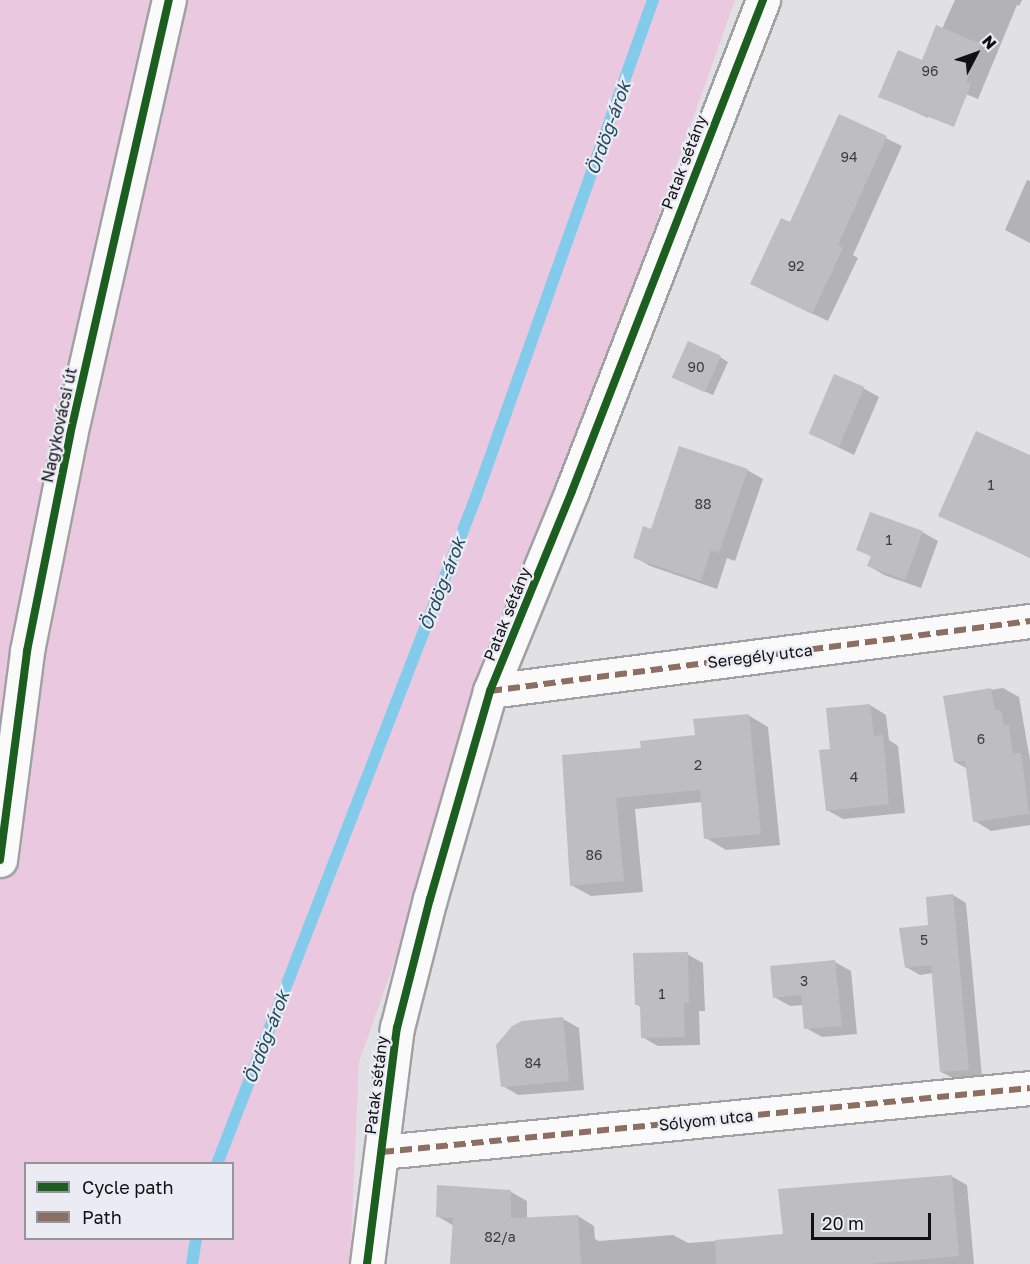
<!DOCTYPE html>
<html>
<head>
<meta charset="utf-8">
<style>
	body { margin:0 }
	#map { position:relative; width:1030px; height:1264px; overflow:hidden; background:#e0e0e5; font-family:"Golos Text",sans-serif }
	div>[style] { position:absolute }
	.green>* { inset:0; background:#eac9e0 }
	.shadow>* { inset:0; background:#0003 }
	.stream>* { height:12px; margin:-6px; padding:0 6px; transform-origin:6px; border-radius:6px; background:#83cbea }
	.building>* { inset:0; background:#bebec1; transform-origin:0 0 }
	.roads { filter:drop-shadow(2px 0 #a1a1a4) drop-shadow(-2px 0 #a1a1a4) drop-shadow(0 2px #a1a1a4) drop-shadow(0 -2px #a1a1a4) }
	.street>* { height:33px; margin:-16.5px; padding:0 16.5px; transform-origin:16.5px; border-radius:16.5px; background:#fafafb }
	.secondary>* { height:33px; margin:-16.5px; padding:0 16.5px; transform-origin:16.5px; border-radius:16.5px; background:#fafafb }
	.quiet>* { height:6px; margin-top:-3px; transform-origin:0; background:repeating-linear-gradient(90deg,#8d6e63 0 12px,transparent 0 18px) }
	.cycleway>* { height:8px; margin:-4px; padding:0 4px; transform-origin:4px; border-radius:4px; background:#1b5e20 }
	span { translate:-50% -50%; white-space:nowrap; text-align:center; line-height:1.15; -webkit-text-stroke:4.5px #ebebf4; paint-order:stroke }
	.number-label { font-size:14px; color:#3c3c3f }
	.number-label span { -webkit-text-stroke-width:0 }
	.street-label { font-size:16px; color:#111114 }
	.water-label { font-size:18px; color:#204c5e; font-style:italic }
	.legend { position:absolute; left:24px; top:1162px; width:210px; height:78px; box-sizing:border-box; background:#ebebf4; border:2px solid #94949a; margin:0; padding:8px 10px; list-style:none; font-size:18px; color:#111114 }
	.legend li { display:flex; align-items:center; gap:12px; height:30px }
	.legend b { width:30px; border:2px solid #94949a }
	.north { position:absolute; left:946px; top:24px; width:60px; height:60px; -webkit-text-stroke:4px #ebebf4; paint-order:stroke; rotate:49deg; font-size:16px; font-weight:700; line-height:24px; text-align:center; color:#111114 }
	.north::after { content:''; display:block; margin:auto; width:21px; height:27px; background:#111114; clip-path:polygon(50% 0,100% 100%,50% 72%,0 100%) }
	.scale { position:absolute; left:811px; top:1213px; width:120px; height:27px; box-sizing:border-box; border:3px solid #111114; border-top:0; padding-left:8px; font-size:18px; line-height:21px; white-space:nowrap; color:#111114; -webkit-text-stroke:4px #ebebf4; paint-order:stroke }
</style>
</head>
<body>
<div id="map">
	<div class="green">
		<div style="clip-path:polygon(evenodd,0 0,735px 0,359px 1062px,350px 1264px,0 1264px,0 0,26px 1164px,232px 1164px,232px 1238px,26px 1238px,26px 1164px)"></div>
	</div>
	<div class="shadow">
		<div style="clip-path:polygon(955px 0,1022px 0,1019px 6px,1017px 5px,978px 99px,941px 84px,928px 118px,880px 96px,923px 62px,942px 29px)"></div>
		<div style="clip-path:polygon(840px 116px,902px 146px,853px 255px,858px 258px,828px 321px,767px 292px,791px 224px)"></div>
		<div style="clip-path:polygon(1027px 180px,1030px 181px,1030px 243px,1005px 230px)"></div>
		<div style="clip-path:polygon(720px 357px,728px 362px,713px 395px,681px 381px)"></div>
		<div style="clip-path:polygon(863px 388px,879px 397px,854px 455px,811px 434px)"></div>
		<div style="clip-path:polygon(1030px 457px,1030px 558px,940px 515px)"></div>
		<div style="clip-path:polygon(747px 470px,763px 479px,735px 561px,727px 558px,717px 589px,650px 566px,635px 557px,652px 531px)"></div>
		<div style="clip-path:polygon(922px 532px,938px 541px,921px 588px,884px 575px,869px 566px,872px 557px,858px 549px)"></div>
		<div style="clip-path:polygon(1003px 688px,1019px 697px,1030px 760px,1030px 825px,991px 831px,975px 821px,968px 769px,955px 762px,945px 697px)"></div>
		<div style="clip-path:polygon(870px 705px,886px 715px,889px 740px,898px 746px,905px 813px,843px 819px,827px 810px,832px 750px)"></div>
		<div style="clip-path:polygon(748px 715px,768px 727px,780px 845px,726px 850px,706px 838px,702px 802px,635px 809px,643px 892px,591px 896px,571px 885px,563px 756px,643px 749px,696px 736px)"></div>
		<div style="clip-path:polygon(953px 895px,966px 903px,982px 1077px,955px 1079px,941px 1072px,933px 973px,920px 975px,906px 967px,930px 927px)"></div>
		<div style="clip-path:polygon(687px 954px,703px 963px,705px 1011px,699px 1011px,700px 1045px,658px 1046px,642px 1037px,642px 1008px,636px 1004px)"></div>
		<div style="clip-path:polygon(835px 962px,851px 971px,857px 1034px,822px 1037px,806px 1028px,804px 1005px,790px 1006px,774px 997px)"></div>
		<div style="clip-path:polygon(563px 1019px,579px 1028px,584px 1090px,518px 1095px,503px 1086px)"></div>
		<div style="clip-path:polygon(951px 1176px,967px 1185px,974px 1264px,451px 1264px,454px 1226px,437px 1216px,439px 1187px,511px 1192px,527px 1201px,527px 1219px,578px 1216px,594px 1226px,595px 1239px,599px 1241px,673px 1235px,688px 1243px,785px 1236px)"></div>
	</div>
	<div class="stream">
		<div style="left:217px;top:1164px;width:716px;rotate:-68.78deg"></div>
		<div style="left:476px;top:497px;width:528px;rotate:-70.4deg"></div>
		<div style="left:192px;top:1264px;width:26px;rotate:-81deg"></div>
	</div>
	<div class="building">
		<div style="clip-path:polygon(936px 25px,981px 44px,966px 82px,971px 84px,954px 127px,878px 97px,898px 50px,922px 60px)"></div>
		<div style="clip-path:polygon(839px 114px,887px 136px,838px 245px,843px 248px,812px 314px,750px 284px,781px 218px,790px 222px)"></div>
		<div style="left:688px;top:341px;width:36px;height:40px;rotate:24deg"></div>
		<div style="left:834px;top:374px;width:33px;height:65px;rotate:23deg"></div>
		<div style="clip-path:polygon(976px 431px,1030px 455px,1030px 557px,938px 516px)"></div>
		<div style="clip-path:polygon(679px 446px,748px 469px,719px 553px,711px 550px,701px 581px,633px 558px,643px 526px,651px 529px)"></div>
		<div style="clip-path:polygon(870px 512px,923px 531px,905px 580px,867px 566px,871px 556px,856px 550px)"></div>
		<div style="clip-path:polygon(991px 688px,995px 710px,1001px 710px,1004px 725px,1009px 724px,1013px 753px,1021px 753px,1029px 814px,973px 822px,965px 761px,954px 762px,943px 696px)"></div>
		<div style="clip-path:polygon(870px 704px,874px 736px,883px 735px,889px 804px,826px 811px,819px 750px,830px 749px,826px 708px)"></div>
		<div style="clip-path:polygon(749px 714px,761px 834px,704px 839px,700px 790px,616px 798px,624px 881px,570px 886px,562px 755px,641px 748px,640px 741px,695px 735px,693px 719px)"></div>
		<div style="clip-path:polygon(953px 894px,969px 1070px,940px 1072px,931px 965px,905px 968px,899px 928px,928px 925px,926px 897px)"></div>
		<div style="clip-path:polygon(688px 952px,689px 1003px,684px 1003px,685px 1037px,641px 1038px,640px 1005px,635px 1005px,633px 953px)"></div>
		<div style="clip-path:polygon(835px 960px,842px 1026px,804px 1029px,801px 995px,773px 998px,770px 966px)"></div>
		<div style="clip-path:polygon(563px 1017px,569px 1081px,501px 1087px,496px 1045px,512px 1026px,522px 1021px)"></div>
		<div style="clip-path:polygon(952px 1175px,959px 1256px,869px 1264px,716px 1264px,715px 1240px,783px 1234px,778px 1189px)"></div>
		<div style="clip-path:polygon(437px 1185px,511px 1190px,511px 1218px,578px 1215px,581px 1264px,450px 1264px,453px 1218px,436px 1217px)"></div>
	</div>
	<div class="roads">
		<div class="street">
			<div style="left:490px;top:691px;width:545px;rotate:-7.39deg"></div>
			<div style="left:382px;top:1152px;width:651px;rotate:-5.64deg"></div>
			<div style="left:367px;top:1264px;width:238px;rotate:-82.8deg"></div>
			<div style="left:397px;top:1028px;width:133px;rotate:-75.7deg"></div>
			<div style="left:430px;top:899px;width:216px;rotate:-73.9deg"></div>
			<div style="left:490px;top:691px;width:216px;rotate:-67.7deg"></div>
			<div style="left:572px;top:491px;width:527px;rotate:-68.74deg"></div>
		</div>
		<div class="secondary">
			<div style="left:0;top:860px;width:211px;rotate:-82.6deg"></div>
			<div style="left:27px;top:651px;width:220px;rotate:-78.7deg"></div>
			<div style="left:70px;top:435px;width:446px;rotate:-77.2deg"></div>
		</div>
	</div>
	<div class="quiet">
		<div style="left:490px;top:691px;width:545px;rotate:-7.39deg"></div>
		<div style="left:382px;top:1152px;width:651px;rotate:-5.64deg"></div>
	</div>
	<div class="cycleway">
		<div style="left:0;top:860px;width:211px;rotate:-82.6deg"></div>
		<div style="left:27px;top:651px;width:220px;rotate:-78.7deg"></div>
		<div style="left:70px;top:435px;width:446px;rotate:-77.2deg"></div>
		<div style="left:367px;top:1264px;width:238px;rotate:-82.8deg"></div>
		<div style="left:397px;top:1028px;width:133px;rotate:-75.7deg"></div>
		<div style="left:430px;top:899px;width:216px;rotate:-73.9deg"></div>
		<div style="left:490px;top:691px;width:216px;rotate:-67.7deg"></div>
		<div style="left:572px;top:491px;width:527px;rotate:-68.74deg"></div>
	</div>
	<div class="number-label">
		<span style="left:930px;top:71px">96</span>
		<span style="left:849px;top:157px">94</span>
		<span style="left:796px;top:266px">92</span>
		<span style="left:696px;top:367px">90</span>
		<span style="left:991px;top:485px">1</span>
		<span style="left:703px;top:504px">88</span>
		<span style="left:889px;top:540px">1</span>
		<span style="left:981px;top:739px">6</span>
		<span style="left:698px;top:765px">2</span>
		<span style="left:854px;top:777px">4</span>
		<span style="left:594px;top:855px">86</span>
		<span style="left:924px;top:940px">5</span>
		<span style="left:804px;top:981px">3</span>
		<span style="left:662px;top:994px">1</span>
		<span style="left:533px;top:1063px">84</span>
		<span style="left:500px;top:1237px">82/a</span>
	</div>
	<div class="street-label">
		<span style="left:684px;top:162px;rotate:-69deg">Patak sétány</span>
		<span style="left:59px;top:425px;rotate:-78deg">Nagykovácsi út</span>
		<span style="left:507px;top:614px;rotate:-68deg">Patak sétány</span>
		<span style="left:760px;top:656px;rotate:-7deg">Seregély utca</span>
		<span style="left:376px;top:1085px;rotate:-83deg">Patak sétány</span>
		<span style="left:706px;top:1120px;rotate:-6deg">Sólyom utca</span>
	</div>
	<div class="water-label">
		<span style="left:608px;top:128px;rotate:-70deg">Ördög-árok</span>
		<span style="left:442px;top:584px;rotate:-69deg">Ördög-árok</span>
		<span style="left:266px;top:1037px;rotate:-69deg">Ördög-árok</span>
	</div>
	<ul class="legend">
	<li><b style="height:8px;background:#1b5e20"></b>Cycle path</li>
	<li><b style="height:8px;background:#8d6e63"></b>Path</li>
	</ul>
	<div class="north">N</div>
	<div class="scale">20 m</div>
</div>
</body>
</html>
